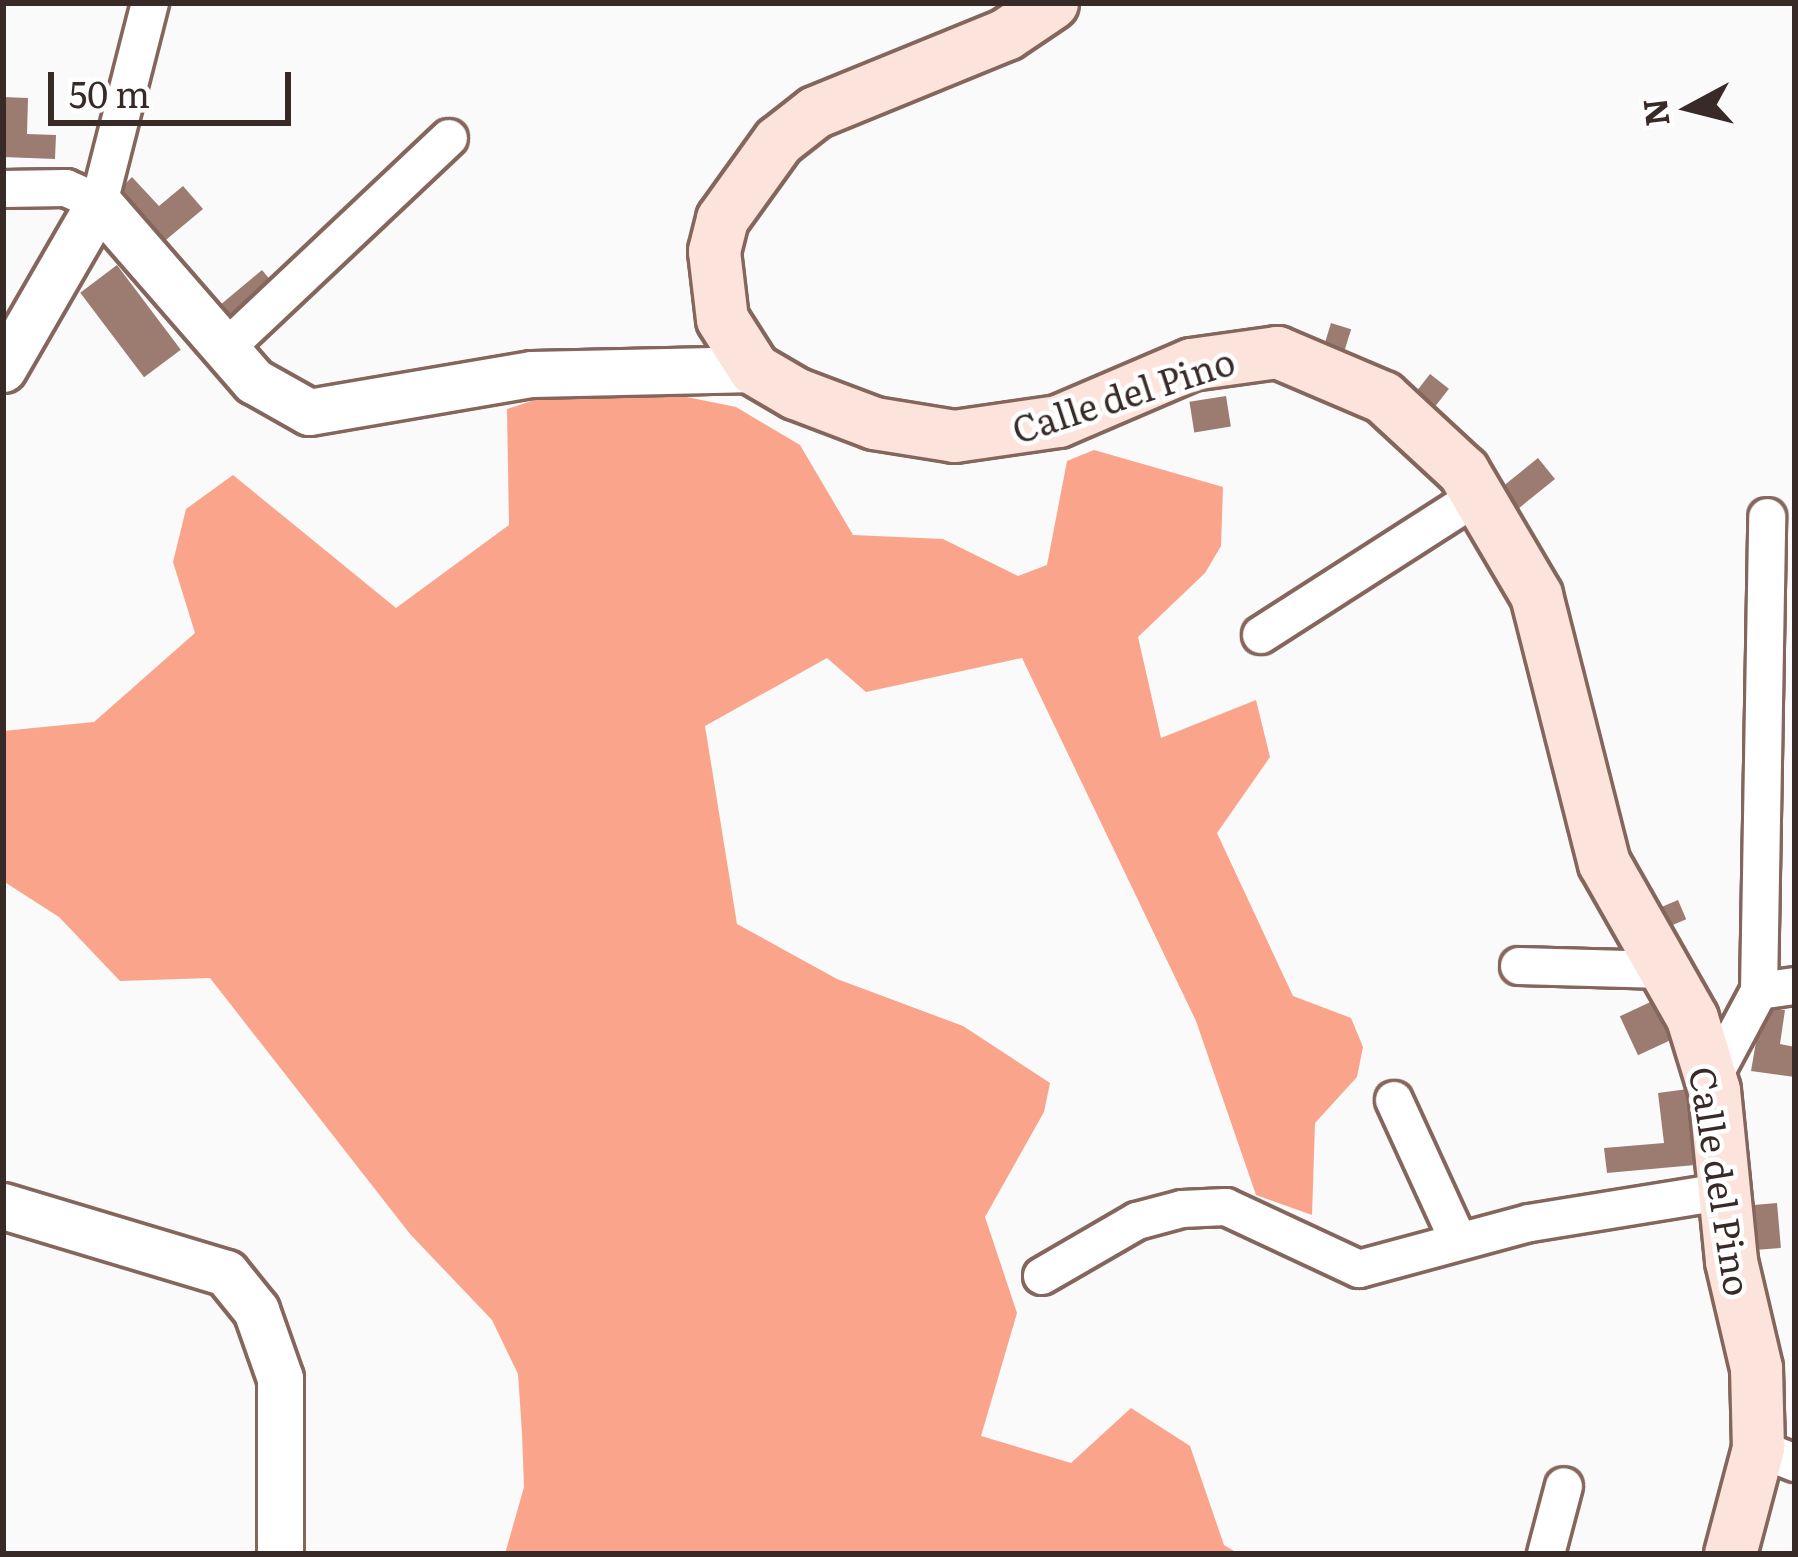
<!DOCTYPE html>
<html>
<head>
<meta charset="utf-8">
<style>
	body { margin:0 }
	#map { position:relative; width:1798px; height:1557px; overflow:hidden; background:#fafafa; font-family:Literata,serif }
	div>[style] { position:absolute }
	.forest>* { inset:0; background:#f9a48b }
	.building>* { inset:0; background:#9c7b71; transform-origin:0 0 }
	.roads { filter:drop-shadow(3px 0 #85665c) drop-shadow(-3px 0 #85665c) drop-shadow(0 3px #85665c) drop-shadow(0 -3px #85665c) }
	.minor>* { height:36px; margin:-18px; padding:0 18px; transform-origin:18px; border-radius:18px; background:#fff }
	.tertiary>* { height:45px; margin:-22.5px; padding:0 22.5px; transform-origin:22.5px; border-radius:22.5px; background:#fff }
	.secondary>* { height:51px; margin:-25.5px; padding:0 25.5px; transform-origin:25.5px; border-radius:25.5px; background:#fce4dc }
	span { translate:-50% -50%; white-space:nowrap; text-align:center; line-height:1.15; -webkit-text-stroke:9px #fff; paint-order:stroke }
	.street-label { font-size:36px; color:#382a26 }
	.frame { position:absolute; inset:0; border:6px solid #382a26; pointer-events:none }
	.north { position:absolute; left:1630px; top:48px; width:120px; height:120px; -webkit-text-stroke:9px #fff; paint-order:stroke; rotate:263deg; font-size:33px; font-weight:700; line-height:48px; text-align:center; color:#382a26 }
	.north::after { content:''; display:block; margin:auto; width:42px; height:54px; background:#382a26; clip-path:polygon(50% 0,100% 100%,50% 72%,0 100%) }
	.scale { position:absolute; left:48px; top:72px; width:243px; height:54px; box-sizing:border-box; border:6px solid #382a26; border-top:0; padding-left:15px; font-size:36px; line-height:42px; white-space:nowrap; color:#382a26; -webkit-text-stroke:9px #fff; paint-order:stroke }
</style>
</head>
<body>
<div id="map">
	<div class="forest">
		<div style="clip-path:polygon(662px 392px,736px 407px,800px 445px,853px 535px,943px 539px,1018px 576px,1047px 565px,1067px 461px,1094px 450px,1223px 487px,1221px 546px,1205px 573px,1138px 637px,1161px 738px,1256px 700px,1270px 757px,1217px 833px,1293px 996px,1351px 1018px,1363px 1047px,1357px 1077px,1315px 1123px,1312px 1215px,1256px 1195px,1196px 1021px,1022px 658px,866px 692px,827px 658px,705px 726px,737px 924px,837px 979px,963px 1026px,1050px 1083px,1044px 1112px,985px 1217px,1017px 1313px,981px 1436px,1071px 1463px,1131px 1408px,1190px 1446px,1224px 1545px,1239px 1554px,505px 1554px,524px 1487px,522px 1433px,518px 1374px,492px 1320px,410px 1234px,210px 978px,120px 981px,59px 917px,3px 881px,3px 731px,94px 722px,195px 633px,173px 562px,186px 509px,233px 475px,396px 608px,509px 525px,507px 409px,550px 395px)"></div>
	</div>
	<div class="building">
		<div style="clip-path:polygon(3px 97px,28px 98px,27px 134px,56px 135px,55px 159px,3px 157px)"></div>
		<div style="clip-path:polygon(132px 177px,159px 206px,183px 186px,203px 209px,161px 244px,116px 193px)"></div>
		<div style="left:117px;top:265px;width:106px;height:46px;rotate:53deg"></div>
		<div style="left:262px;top:270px;width:25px;height:55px;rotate:50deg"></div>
		<div style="left:1331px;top:323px;width:21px;height:30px;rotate:17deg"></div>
		<div style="left:1430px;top:374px;width:24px;height:24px;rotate:38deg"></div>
		<div style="left:1226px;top:396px;width:31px;height:37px;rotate:81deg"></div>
		<div style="left:1538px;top:458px;width:27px;height:55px;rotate:51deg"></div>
		<div style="left:1678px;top:900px;width:21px;height:30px;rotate:67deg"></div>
		<div style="left:1657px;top:999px;width:43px;height:41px;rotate:65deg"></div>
		<div style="clip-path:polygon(1762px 1007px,1785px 1010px,1780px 1044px,1795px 1047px,1795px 1077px,1751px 1071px)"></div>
		<div style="clip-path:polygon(1695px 1088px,1701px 1138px,1692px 1139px,1695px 1165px,1607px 1173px,1604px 1148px,1664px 1143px,1658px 1093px)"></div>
		<div style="left:1777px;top:1203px;width:45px;height:29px;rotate:85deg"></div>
	</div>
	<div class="roads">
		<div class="minor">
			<div style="left:3px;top:189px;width:63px;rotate:-0.9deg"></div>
			<div style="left:66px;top:188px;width:36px;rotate:24deg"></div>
			<div style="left:99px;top:203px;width:206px;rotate:-75.7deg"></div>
			<div style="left:224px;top:350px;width:309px;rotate:-43.3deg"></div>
			<div style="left:1261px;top:635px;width:259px;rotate:-32.7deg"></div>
			<div style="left:1519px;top:966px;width:144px;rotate:1.6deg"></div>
			<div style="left:1759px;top:991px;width:474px;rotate:-89deg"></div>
			<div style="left:1711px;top:1081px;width:102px;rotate:-61.9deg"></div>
			<div style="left:1759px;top:991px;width:36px;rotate:-8deg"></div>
			<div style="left:1394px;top:1100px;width:154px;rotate:65.4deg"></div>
			<div style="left:1042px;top:1276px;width:110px;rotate:-30.1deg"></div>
			<div style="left:1137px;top:1221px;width:47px;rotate:-14.9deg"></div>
			<div style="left:1182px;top:1209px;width:44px;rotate:-2.6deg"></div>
			<div style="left:1226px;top:1207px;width:147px;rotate:25deg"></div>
			<div style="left:1359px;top:1269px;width:177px;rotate:-15.1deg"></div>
			<div style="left:1530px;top:1223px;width:194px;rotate:-9.2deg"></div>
			<div style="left:1758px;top:1448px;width:40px;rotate:22deg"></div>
			<div style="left:1546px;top:1554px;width:70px;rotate:-75.2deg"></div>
		</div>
		<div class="tertiary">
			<div style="left:3px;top:369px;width:192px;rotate:-60deg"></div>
			<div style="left:99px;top:203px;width:236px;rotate:49deg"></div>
			<div style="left:254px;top:381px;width:63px;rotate:29.4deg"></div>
			<div style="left:309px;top:412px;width:226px;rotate:-9.7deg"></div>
			<div style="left:532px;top:374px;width:222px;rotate:-1.3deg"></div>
			<div style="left:3px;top:1206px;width:233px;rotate:16.7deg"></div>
			<div style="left:226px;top:1273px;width:48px;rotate:51deg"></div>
			<div style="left:256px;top:1310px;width:72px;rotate:70.6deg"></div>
			<div style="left:280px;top:1378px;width:176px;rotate:90deg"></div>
		</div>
		<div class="secondary">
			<div style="left:1052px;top:3px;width:55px;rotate:146deg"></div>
			<div style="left:1006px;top:34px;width:206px;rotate:157.8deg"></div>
			<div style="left:815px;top:112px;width:47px;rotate:141.9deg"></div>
			<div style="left:778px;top:141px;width:96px;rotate:125.7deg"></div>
			<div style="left:722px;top:219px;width:33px;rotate:104deg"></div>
			<div style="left:714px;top:251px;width:68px;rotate:83.3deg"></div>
			<div style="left:722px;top:319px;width:59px;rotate:57.4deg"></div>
			<div style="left:754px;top:369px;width:48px;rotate:30.3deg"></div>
			<div style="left:795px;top:393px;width:85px;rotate:20.8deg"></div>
			<div style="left:874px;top:423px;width:81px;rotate:9.2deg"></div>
			<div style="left:954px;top:436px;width:105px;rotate:-8.2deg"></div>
			<div style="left:1058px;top:421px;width:145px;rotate:-23.2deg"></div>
			<div style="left:1191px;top:364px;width:87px;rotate:-7.9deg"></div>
			<div style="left:1277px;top:352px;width:115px;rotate:23deg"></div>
			<div style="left:1383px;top:397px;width:109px;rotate:42.8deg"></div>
			<div style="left:1463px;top:471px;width:144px;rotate:59.5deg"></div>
			<div style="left:1536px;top:595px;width:276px;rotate:75.8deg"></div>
			<div style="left:1604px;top:863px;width:178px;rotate:60.4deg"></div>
			<div style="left:1692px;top:1018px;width:75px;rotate:73deg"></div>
			<div style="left:1714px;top:1090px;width:172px;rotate:84.3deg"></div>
			<div style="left:1731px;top:1261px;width:110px;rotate:76.8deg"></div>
			<div style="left:1756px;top:1368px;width:80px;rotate:88.6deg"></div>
			<div style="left:1758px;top:1448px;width:110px;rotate:104.8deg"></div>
		</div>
	</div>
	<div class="street-label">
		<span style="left:1123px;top:394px;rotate:-18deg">Calle del Pino</span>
		<span style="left:1722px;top:1181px;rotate:81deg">Calle del Pino</span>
	</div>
	<div class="frame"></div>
	<div class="north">N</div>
	<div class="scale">50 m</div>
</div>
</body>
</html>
